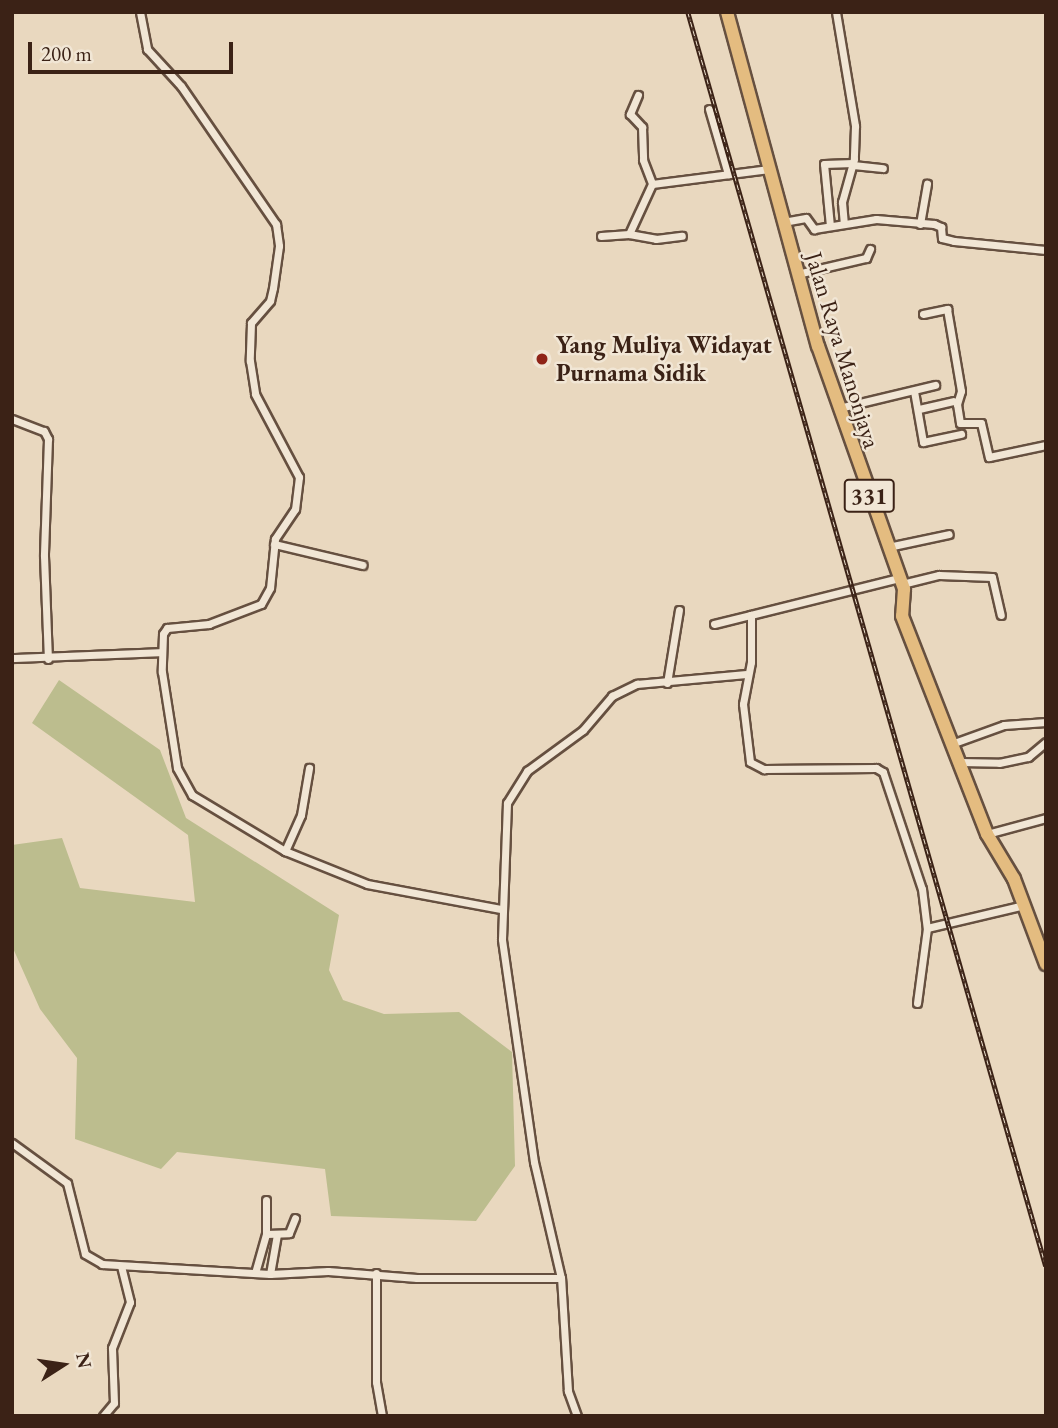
<!DOCTYPE html>
<html>
<head>
<meta charset="utf-8">
<style>
	body { margin:0 }
	#map { position:relative; width:1058px; height:1428px; overflow:hidden; background:#e9d8bf; font-family:"EB Garamond",serif }
	div>[style] { position:absolute }
	.green>* { inset:0; background:#bcbd8e }
	.roads { filter:drop-shadow(2px 0 #665040) drop-shadow(-2px 0 #665040) drop-shadow(0 2px #665040) drop-shadow(0 -2px #665040) }
	.minor>* { height:7px; margin:-3.5px; padding:0 3.5px; transform-origin:3.5px; border-radius:3.5px; background:#f1e6d5 }
	.primary>* { height:12px; margin:-6px; padding:0 6px; transform-origin:6px; border-radius:6px; background:#e4bc80 }
	.rail>* { height:4.5px; margin-top:-2.25px; transform-origin:0; background:repeating-linear-gradient(90deg,#f1e6d5 0 5px,#3b2216 0 10px); box-sizing:border-box; border-block:2px solid #3b2216 }
	.dots>* { width:19px; height:19px; translate:-50% -50%; box-sizing:border-box; border:4px solid #f1e6d5; border-radius:50% }
	span { translate:-50% -50%; white-space:nowrap; text-align:center; line-height:1.15; -webkit-text-stroke:5px #f1e6d5; paint-order:stroke }
	.shield-label span { padding:2px 5px; background:#f1e6d5; border:2px solid; border-radius:5px; -webkit-text-stroke-width:0 }
	.shield-label { font-size:23px; color:#3b2216; font-weight:700 }
	.poi-label { font-size:24px; color:#3b2216; font-weight:700 }
	.left { translate:0 -50%; text-align:left }
	.street-label { font-size:24px; color:#3b2216 }
	.frame { position:absolute; inset:0; border:14px solid #3b2216; pointer-events:none }
	.north { position:absolute; left:28px; top:1330px; width:70px; height:70px; -webkit-text-stroke:5px #f1e6d5; paint-order:stroke; rotate:78deg; font-size:19px; font-weight:700; line-height:28px; text-align:center; color:#3b2216 }
	.north::after { content:''; display:block; margin:auto; width:24px; height:32px; background:#3b2216; clip-path:polygon(50% 0,100% 100%,50% 72%,0 100%) }
	.scale { position:absolute; left:28px; top:42px; width:205px; height:32px; box-sizing:border-box; border:4px solid #3b2216; border-top:0; padding-left:9px; font-size:21px; line-height:24px; white-space:nowrap; color:#3b2216; -webkit-text-stroke:5px #f1e6d5; paint-order:stroke }
</style>
</head>
<body>
<div id="map">
	<div class="green">
		<div style="clip-path:polygon(59px 680px,160px 750px,186px 818px,339px 915px,329px 970px,343px 1000px,384px 1014px,459px 1012px,512px 1052px,515px 1166px,476px 1221px,331px 1216px,325px 1169px,177px 1152px,161px 1169px,75px 1139px,77px 1058px,40px 1009px,12px 946px,12px 845px,62px 838px,80px 888px,195px 902px,188px 835px,32px 723px)"></div>
	</div>
	<div class="roads">
		<div class="minor">
			<div style="left:140px;top:12px;width:38px;rotate:79deg"></div>
			<div style="left:147px;top:49px;width:50px;rotate:47.4deg"></div>
			<div style="left:181px;top:86px;width:168px;rotate:55.5deg"></div>
			<div style="left:276px;top:224px;width:22px;rotate:82deg"></div>
			<div style="left:279px;top:246px;width:42px;rotate:98.1deg"></div>
			<div style="left:273px;top:288px;width:13px;rotate:103deg"></div>
			<div style="left:270px;top:301px;width:29px;rotate:131deg"></div>
			<div style="left:251px;top:323px;width:38px;rotate:92deg"></div>
			<div style="left:250px;top:361px;width:33px;rotate:81deg"></div>
			<div style="left:255px;top:394px;width:94px;rotate:62.1deg"></div>
			<div style="left:299px;top:477px;width:32px;rotate:97deg"></div>
			<div style="left:295px;top:509px;width:36px;rotate:124deg"></div>
			<div style="left:275px;top:539px;width:49px;rotate:95.8deg"></div>
			<div style="left:270px;top:588px;width:18px;rotate:119deg"></div>
			<div style="left:261px;top:604px;width:56px;rotate:159deg"></div>
			<div style="left:209px;top:624px;width:42px;rotate:174.6deg"></div>
			<div style="left:167px;top:628px;width:7px;rotate:124deg"></div>
			<div style="left:163px;top:634px;width:38px;rotate:92deg"></div>
			<div style="left:162px;top:672px;width:97px;rotate:81.1deg"></div>
			<div style="left:177px;top:768px;width:31px;rotate:61deg"></div>
			<div style="left:192px;top:795px;width:109px;rotate:31.1deg"></div>
			<div style="left:285px;top:851px;width:88px;rotate:21.9deg"></div>
			<div style="left:367px;top:884px;width:136px;rotate:10.6deg"></div>
			<div style="left:836px;top:12px;width:116px;rotate:80.5deg"></div>
			<div style="left:855px;top:126px;width:33px;rotate:92deg"></div>
			<div style="left:854px;top:159px;width:45px;rotate:105.6deg"></div>
			<div style="left:842px;top:202px;width:21px;rotate:85deg"></div>
			<div style="left:638px;top:95px;width:21px;rotate:113deg"></div>
			<div style="left:630px;top:114px;width:18px;rotate:47deg"></div>
			<div style="left:642px;top:127px;width:33px;rotate:88deg"></div>
			<div style="left:643px;top:160px;width:26px;rotate:69deg"></div>
			<div style="left:709px;top:109px;width:68px;rotate:73.7deg"></div>
			<div style="left:853px;top:165px;width:30px;rotate:6deg"></div>
			<div style="left:783px;top:222px;width:23px;rotate:-10deg"></div>
			<div style="left:806px;top:218px;width:14px;rotate:54deg"></div>
			<div style="left:814px;top:229px;width:63px;rotate:-9.2deg"></div>
			<div style="left:876px;top:219px;width:58px;rotate:4.9deg"></div>
			<div style="left:934px;top:224px;width:8px;rotate:23deg"></div>
			<div style="left:941px;top:227px;width:11px;rotate:85deg"></div>
			<div style="left:942px;top:238px;width:12px;rotate:14deg"></div>
			<div style="left:954px;top:241px;width:92px;rotate:5.6deg"></div>
			<div style="left:920px;top:224px;width:41px;rotate:-80.1deg"></div>
			<div style="left:830px;top:226px;width:62px;rotate:-95.5deg"></div>
			<div style="left:824px;top:164px;width:29px;rotate:-2deg"></div>
			<div style="left:629px;top:234px;width:27px;rotate:10deg"></div>
			<div style="left:656px;top:239px;width:26px;rotate:-7deg"></div>
			<div style="left:601px;top:236px;width:28px;rotate:-4deg"></div>
			<div style="left:629px;top:234px;width:55px;rotate:-65.3deg"></div>
			<div style="left:652px;top:184px;width:118px;rotate:-7.3deg"></div>
			<div style="left:797px;top:274px;width:71px;rotate:-13.1deg"></div>
			<div style="left:866px;top:258px;width:10px;rotate:-66deg"></div>
			<div style="left:923px;top:314px;width:25px;rotate:-12deg"></div>
			<div style="left:947px;top:309px;width:83px;rotate:80.3deg"></div>
			<div style="left:961px;top:391px;width:14px;rotate:107deg"></div>
			<div style="left:957px;top:404px;width:19px;rotate:81deg"></div>
			<div style="left:960px;top:423px;width:21px"></div>
			<div style="left:981px;top:423px;width:35px;rotate:77deg"></div>
			<div style="left:989px;top:457px;width:58px;rotate:-11.9deg"></div>
			<div style="left:914px;top:391px;width:52px;rotate:80deg"></div>
			<div style="left:923px;top:442px;width:39px;rotate:-12deg"></div>
			<div style="left:839px;top:408px;width:99px;rotate:-13.5deg"></div>
			<div style="left:919px;top:409px;width:35px;rotate:-13deg"></div>
			<div style="left:12px;top:419px;width:34px;rotate:21deg"></div>
			<div style="left:44px;top:431px;width:9px;rotate:63deg"></div>
			<div style="left:48px;top:439px;width:117px;rotate:92deg"></div>
			<div style="left:44px;top:556px;width:103px;rotate:87.8deg"></div>
			<div style="left:274px;top:544px;width:91px;rotate:13.3deg"></div>
			<div style="left:888px;top:547px;width:62px;rotate:-12deg"></div>
			<div style="left:899px;top:578px;width:153px;rotate:166deg"></div>
			<div style="left:751px;top:615px;width:47px;rotate:90deg"></div>
			<div style="left:751px;top:662px;width:43px;rotate:100.8deg"></div>
			<div style="left:743px;top:704px;width:58px;rotate:83.1deg"></div>
			<div style="left:750px;top:762px;width:16px;rotate:27deg"></div>
			<div style="left:764px;top:769px;width:112px;rotate:-0.5deg"></div>
			<div style="left:876px;top:768px;width:8px;rotate:30deg"></div>
			<div style="left:883px;top:772px;width:123px;rotate:71.6deg"></div>
			<div style="left:922px;top:889px;width:39px;rotate:83deg"></div>
			<div style="left:927px;top:928px;width:100px;rotate:-13.3deg"></div>
			<div style="left:902px;top:584px;width:38px;rotate:-14deg"></div>
			<div style="left:939px;top:575px;width:53px;rotate:2.2deg"></div>
			<div style="left:992px;top:577px;width:39px;rotate:77deg"></div>
			<div style="left:714px;top:624px;width:38px;rotate:-14deg"></div>
			<div style="left:12px;top:658px;width:149px;rotate:-2.3deg"></div>
			<div style="left:667px;top:683px;width:74px;rotate:-80.7deg"></div>
			<div style="left:954px;top:743px;width:53px;rotate:-19.8deg"></div>
			<div style="left:1004px;top:725px;width:42px;rotate:-4.1deg"></div>
			<div style="left:960px;top:762px;width:39px;rotate:1deg"></div>
			<div style="left:999px;top:763px;width:30px;rotate:-12deg"></div>
			<div style="left:1028px;top:757px;width:23px;rotate:-40deg"></div>
			<div style="left:987px;top:834px;width:61px;rotate:-15.2deg"></div>
			<div style="left:285px;top:851px;width:39px;rotate:-66deg"></div>
			<div style="left:301px;top:815px;width:48px;rotate:-80.3deg"></div>
			<div style="left:917px;top:1003px;width:76px;rotate:-82.4deg"></div>
			<div style="left:12px;top:1143px;width:68px;rotate:36deg"></div>
			<div style="left:67px;top:1183px;width:73px;rotate:75.8deg"></div>
			<div style="left:85px;top:1254px;width:20px;rotate:30deg"></div>
			<div style="left:102px;top:1264px;width:168px;rotate:3.4deg"></div>
			<div style="left:270px;top:1274px;width:58px;rotate:-3deg"></div>
			<div style="left:328px;top:1271px;width:89px;rotate:4.5deg"></div>
			<div style="left:417px;top:1278px;width:144px"></div>
			<div style="left:266px;top:1234px;width:23px;rotate:-2deg"></div>
			<div style="left:289px;top:1233px;width:16px;rotate:-68deg"></div>
			<div style="left:255px;top:1273px;width:41px;rotate:-74.2deg"></div>
			<div style="left:266px;top:1234px;width:34px;rotate:-90deg"></div>
			<div style="left:376px;top:1273px;width:109px;rotate:90deg"></div>
			<div style="left:376px;top:1382px;width:35px;rotate:80deg"></div>
			<div style="left:270px;top:1274px;width:40px;rotate:-80deg"></div>
			<div style="left:103px;top:1416px;width:17px;rotate:-50deg"></div>
			<div style="left:114px;top:1403px;width:55px;rotate:-92.1deg"></div>
			<div style="left:112px;top:1348px;width:49px;rotate:-68.6deg"></div>
			<div style="left:130px;top:1302px;width:36px;rotate:-104deg"></div>
			<div style="left:577px;top:1416px;width:27px;rotate:-110deg"></div>
			<div style="left:568px;top:1391px;width:113px;rotate:-93.5deg"></div>
			<div style="left:561px;top:1278px;width:119px;rotate:-103.1deg"></div>
			<div style="left:534px;top:1162px;width:225px;rotate:-98.2deg"></div>
			<div style="left:502px;top:939px;width:136px;rotate:-87.9deg"></div>
			<div style="left:507px;top:803px;width:38px;rotate:-58deg"></div>
			<div style="left:527px;top:771px;width:69px;rotate:-36.2deg"></div>
			<div style="left:583px;top:730px;width:45px;rotate:-49.5deg"></div>
			<div style="left:612px;top:696px;width:28px;rotate:-26deg"></div>
			<div style="left:637px;top:684px;width:109px;rotate:-5.2deg"></div>
		</div>
		<div class="primary">
			<div style="left:727px;top:12px;width:346px;rotate:74.8deg"></div>
			<div style="left:818px;top:346px;width:258px;rotate:70.5deg"></div>
			<div style="left:904px;top:589px;width:27px;rotate:94deg"></div>
			<div style="left:902px;top:616px;width:234px;rotate:68.7deg"></div>
			<div style="left:987px;top:834px;width:52px;rotate:59deg"></div>
			<div style="left:1014px;top:879px;width:91px;rotate:69.4deg"></div>
		</div>
	</div>
	<div class="rail">
		<div style="left:688px;top:12px;width:1304px;rotate:74.07deg"></div>
	</div>
	<div class="dots">
		<div style="left:542px;top:359px;background:#8f2418"></div>
	</div>
	<div class="shield-label">
		<span style="left:869px;top:496px">331</span>
	</div>
	<div class="poi-label">
		<span class="left" style="left:556px;top:359px">Yang Muliya Widayat<br>Purnama Sidik</span>
	</div>
	<div class="street-label">
		<span style="left:843px;top:350px;rotate:73deg">Jalan Raya Manonjaya</span>
	</div>
	<div class="frame"></div>
	<div class="north">N</div>
	<div class="scale">200 m</div>
</div>
</body>
</html>
